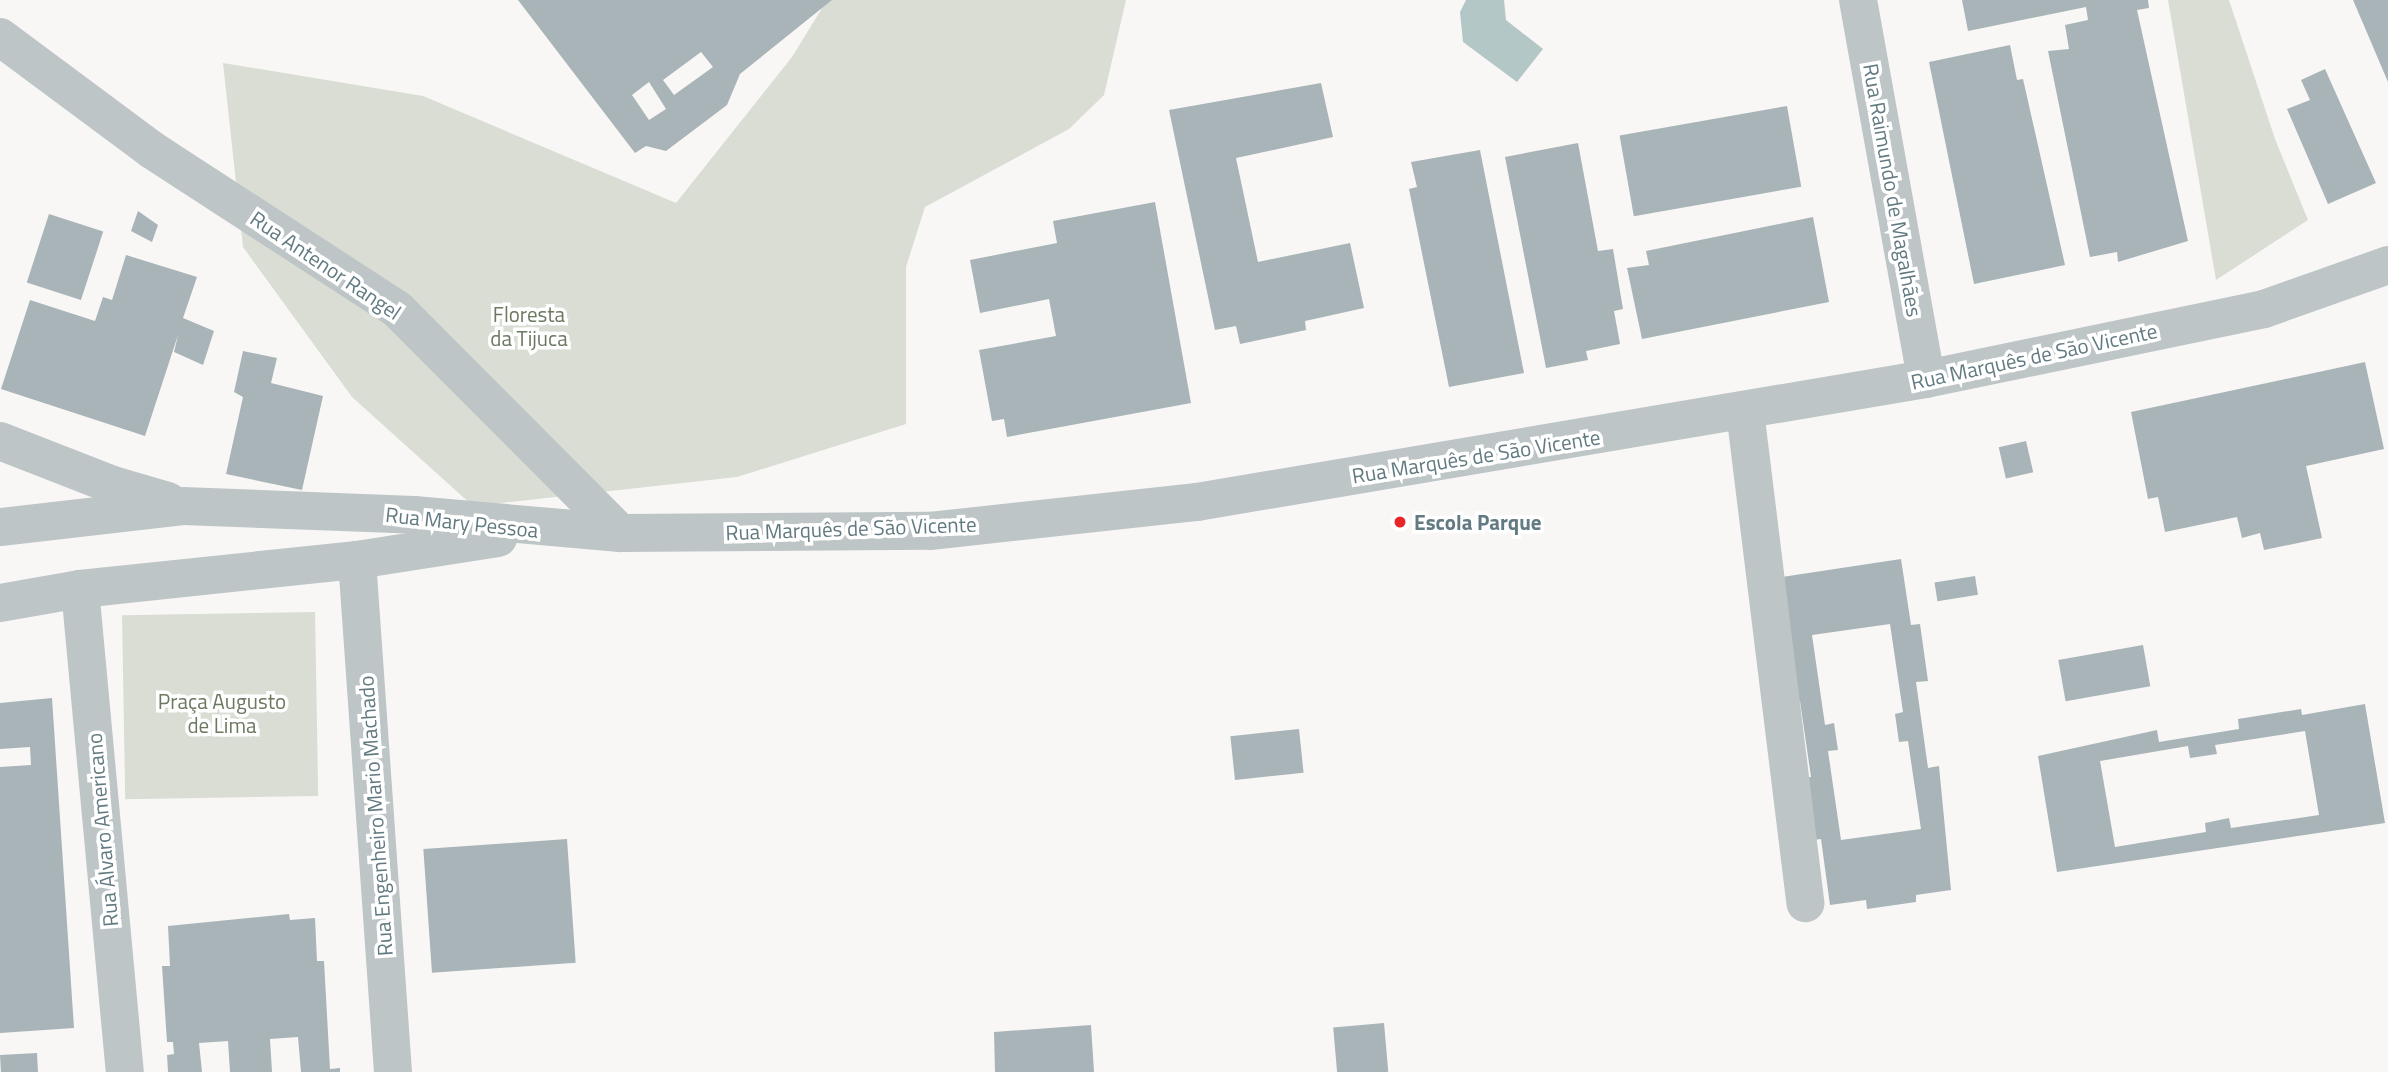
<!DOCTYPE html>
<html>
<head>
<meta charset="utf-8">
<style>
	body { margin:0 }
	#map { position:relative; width:2388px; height:1072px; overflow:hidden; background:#f8f7f5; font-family:"Titillium Web",sans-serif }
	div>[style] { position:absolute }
	.green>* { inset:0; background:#d9ddd4; transform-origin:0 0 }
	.water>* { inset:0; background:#b4c7c7 }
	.building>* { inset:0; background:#a8b4b7; transform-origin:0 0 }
	.minor>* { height:38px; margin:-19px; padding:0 19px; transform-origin:19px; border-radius:19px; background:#bec5c7 }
	.tertiary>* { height:38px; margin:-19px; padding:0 19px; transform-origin:19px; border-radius:19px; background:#bec5c7 }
	.dots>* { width:19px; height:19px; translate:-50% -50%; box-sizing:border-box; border:4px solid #fff; border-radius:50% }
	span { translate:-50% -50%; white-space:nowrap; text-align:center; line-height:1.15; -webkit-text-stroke:7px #fff; paint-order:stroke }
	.street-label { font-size:21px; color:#627a81 }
	.park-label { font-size:21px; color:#6b7961 }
	.poi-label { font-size:21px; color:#627a81; font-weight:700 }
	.left { translate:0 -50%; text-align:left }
</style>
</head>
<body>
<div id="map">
	<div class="green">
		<div style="clip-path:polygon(827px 0,1126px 0,1104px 95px,1069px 129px,925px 207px,906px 267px,906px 424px,737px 477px,473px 506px,352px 397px,243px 247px,223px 63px,423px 96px,676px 203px,792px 57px)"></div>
		<div style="clip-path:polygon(2168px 0,2229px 0,2275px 139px,2308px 220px,2216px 280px)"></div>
		<div style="left:315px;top:612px;width:184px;height:193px;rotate:89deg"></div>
	</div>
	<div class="water">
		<div style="clip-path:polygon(1466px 0,1504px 0,1506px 20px,1543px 49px,1517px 82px,1463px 42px,1460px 12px)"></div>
	</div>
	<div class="building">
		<div style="clip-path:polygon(evenodd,518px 0,832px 0,740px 74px,727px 105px,666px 151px,646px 146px,635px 153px,518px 0,701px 52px,713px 67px,674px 95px,663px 80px,701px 52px,518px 0,649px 82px,666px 109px,649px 120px,632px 95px,649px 82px)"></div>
		<div style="clip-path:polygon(1962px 0,2148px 0,2149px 8px,2137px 10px,2188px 241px,2118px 262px,2117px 252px,2090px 257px,2048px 51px,2069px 49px,2065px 25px,2088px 20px,2086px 7px,1968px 31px)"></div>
		<div style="clip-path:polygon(2353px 0,2388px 0,2388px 82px,2365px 28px)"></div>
		<div style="clip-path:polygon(2010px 45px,2017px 80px,2023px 79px,2065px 265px,1974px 284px,1929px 62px)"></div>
		<div style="clip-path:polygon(2325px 69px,2376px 183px,2328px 204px,2287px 109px,2310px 100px,2301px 80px)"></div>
		<div style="clip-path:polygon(1321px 83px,1333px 137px,1236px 158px,1258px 262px,1350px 243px,1364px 308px,1305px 321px,1306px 330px,1240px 344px,1236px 326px,1215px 330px,1169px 110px)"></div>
		<div style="left:1787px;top:106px;width:82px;height:170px;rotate:80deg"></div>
		<div style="clip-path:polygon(1578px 143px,1598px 251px,1613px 249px,1623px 309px,1614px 311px,1620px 344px,1586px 351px,1588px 360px,1546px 368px,1505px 157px)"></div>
		<div style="clip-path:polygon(1480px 150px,1524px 373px,1449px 387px,1409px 189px,1417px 187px,1411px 162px)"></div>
		<div style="clip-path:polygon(1155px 202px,1191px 403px,1007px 437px,1004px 419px,992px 421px,979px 350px,1056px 336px,1049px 299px,980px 313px,970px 260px,1057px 243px,1053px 221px)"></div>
		<div style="clip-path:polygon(138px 211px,158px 225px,152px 242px,131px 231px)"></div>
		<div style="left:49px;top:214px;width:57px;height:72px;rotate:18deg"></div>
		<div style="clip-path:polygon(1813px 217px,1829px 302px,1642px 339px,1627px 268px,1649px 265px,1646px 251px)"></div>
		<div style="clip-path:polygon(126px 255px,197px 277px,183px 318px,214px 331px,203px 365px,174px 352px,178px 335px,145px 436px,1px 389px,30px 300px,95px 321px,103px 297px,112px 300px)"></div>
		<div style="clip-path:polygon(243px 351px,277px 358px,271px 383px,323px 396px,302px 490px,226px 474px,243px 397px,234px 392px)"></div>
		<div style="clip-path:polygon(2365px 362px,2384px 449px,2306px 466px,2322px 538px,2264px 550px,2260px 533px,2242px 538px,2237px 517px,2165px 532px,2158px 497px,2148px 499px,2131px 412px)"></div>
		<div style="left:2026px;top:441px;width:32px;height:28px;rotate:77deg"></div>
		<div style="clip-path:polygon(evenodd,1901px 559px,1911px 625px,1920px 624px,1928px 681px,1916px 682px,1928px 768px,1939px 766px,1951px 890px,1916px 895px,1916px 902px,1867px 909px,1866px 900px,1830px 905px,1821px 839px,1813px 840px,1804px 778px,1811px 777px,1800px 701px,1791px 702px,1782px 577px,1901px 559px,1890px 624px,1903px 712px,1895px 714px,1899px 742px,1908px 741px,1921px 829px,1841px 840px,1828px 751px,1838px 750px,1834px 723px,1825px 725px,1812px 635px,1890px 624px)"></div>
		<div style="left:1975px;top:576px;width:19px;height:41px;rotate:81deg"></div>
		<div style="left:2143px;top:645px;width:42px;height:86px;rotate:80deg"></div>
		<div style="clip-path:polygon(52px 698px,74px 1028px,0 1033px,0 767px,31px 765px,30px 747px,0 749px,0 703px)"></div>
		<div style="clip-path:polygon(evenodd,2365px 704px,2385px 823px,2057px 872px,2038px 756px,2157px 730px,2159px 742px,2239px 729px,2238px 719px,2301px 709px,2302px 715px,2365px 704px,2305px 731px,2319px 815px,2231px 828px,2229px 818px,2205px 823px,2206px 832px,2115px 847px,2100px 761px,2188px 746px,2190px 758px,2217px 754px,2215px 745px,2305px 731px)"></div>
		<div style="left:1299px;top:729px;width:44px;height:69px;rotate:84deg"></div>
		<div style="left:567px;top:839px;width:124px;height:144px;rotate:86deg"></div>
		<div style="clip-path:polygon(289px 914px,290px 920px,315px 918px,317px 961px,324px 961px,330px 1069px,340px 1068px,340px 1072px,301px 1072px,298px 1037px,270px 1039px,272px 1072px,230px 1072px,228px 1041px,199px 1043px,202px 1072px,168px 1072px,167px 1055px,174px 1054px,173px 1042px,167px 1042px,162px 966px,170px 966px,168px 926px)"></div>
		<div style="left:1384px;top:1023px;width:49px;height:51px;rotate:85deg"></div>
		<div style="clip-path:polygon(1091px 1025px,1094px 1072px,995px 1072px,994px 1032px)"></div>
		<div style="left:37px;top:1053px;width:19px;height:37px;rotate:87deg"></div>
	</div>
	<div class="minor">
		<div style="left:1858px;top:0;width:385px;rotate:79.8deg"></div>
		<div style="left:0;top:37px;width:189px;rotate:36.6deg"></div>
		<div style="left:152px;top:150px;width:293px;rotate:33deg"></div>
		<div style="left:398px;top:310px;width:315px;rotate:45.1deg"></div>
		<div style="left:1745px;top:411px;width:496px;rotate:83deg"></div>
		<div style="left:357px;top:560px;width:513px;rotate:85.98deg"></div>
		<div style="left:80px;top:589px;width:485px;rotate:84.7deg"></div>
	</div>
	<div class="tertiary">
		<div style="left:0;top:441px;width:121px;rotate:21.3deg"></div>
		<div style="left:113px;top:485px;width:57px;rotate:16.2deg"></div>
		<div style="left:0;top:527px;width:184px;rotate:-6.5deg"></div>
		<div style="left:183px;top:506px;width:231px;rotate:2.2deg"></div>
		<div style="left:414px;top:515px;width:207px;rotate:5deg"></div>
		<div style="left:620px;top:533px;width:310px;rotate:-0.4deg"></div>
		<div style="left:930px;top:531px;width:269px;rotate:-6.2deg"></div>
		<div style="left:1197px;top:502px;width:739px;rotate:-9.58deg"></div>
		<div style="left:1926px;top:379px;width:345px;rotate:-11.7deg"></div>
		<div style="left:2264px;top:309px;width:132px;rotate:-19.5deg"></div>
		<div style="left:0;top:603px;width:81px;rotate:-9.9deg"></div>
		<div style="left:80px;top:589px;width:279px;rotate:-6deg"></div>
		<div style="left:357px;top:560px;width:143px;rotate:-8.9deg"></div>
	</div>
	<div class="dots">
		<div style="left:1400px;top:522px;background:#e82527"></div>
	</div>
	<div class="street-label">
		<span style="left:1893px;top:190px;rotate:80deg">Rua Raimundo de Magalhães</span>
		<span style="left:326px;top:265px;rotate:34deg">Rua Antenor Rangel</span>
		<span style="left:2034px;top:356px;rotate:-12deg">Rua Marquês de São Vicente</span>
		<span style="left:1476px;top:456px;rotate:-9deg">Rua Marquês de São Vicente</span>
		<span style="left:462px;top:522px;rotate:6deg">Rua Mary Pessoa</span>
		<span style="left:851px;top:528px;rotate:-2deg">Rua Marquês de São Vicente</span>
		<span style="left:375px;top:816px;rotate:-94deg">Rua Engenheiro Mario Machado</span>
		<span style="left:102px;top:830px;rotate:-95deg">Rua Álvaro Americano</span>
	</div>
	<div class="park-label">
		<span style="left:529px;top:326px">Floresta<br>da Tijuca</span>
		<span style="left:222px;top:713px">Praça Augusto<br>de Lima</span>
	</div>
	<div class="poi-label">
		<span class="left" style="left:1414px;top:522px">Escola Parque</span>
	</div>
</div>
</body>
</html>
